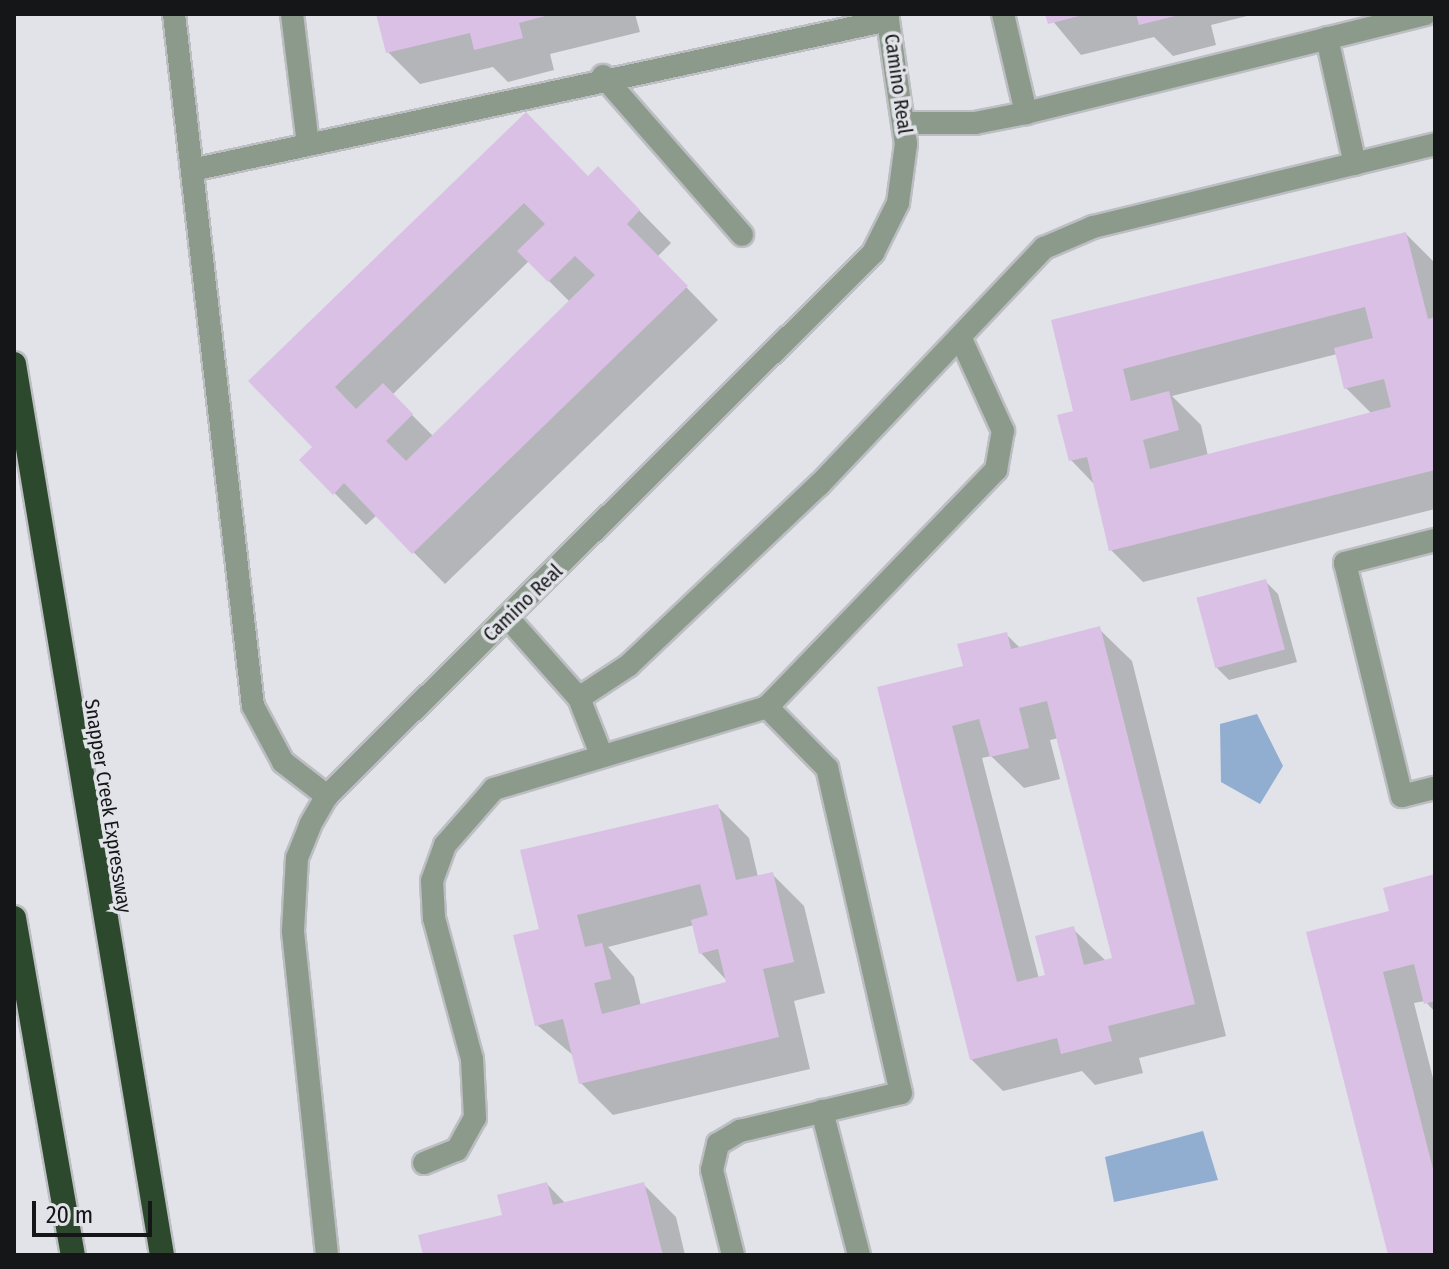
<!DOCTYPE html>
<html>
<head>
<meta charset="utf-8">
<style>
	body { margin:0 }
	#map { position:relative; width:1449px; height:1269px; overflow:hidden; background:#e1e3e8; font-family:"Fira Sans Condensed",sans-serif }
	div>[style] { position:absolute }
	.water>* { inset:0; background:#91add0 }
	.shadow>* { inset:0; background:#0003 }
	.building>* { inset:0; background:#dbc0e6; transform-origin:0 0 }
	.roads { filter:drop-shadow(2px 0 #bcbec2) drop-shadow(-2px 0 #bcbec2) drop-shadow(0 2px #bcbec2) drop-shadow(0 -2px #bcbec2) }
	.service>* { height:22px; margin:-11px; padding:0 11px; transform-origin:11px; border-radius:11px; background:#8c9a8c }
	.tertiary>* { height:22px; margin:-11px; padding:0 11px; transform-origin:11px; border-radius:11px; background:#8c9a8c }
	.motorway>* { height:24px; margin:-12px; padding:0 12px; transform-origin:12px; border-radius:12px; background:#2d492d }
	span { translate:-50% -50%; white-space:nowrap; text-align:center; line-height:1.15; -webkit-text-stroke:7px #e1e3e8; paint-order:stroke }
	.street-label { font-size:20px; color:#151617 }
	.frame { position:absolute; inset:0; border:16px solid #151617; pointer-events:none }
	.scale { position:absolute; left:32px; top:1201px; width:120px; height:36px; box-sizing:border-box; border:4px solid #151617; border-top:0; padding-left:10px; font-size:24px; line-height:28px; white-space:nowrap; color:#151617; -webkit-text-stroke:6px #e1e3e8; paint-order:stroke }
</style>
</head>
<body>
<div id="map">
	<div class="water">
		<div style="clip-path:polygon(1257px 714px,1283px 766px,1260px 804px,1221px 782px,1220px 724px)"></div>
		<div style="clip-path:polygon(1203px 1131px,1218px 1180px,1114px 1202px,1105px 1157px)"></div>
	</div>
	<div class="shadow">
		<div style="clip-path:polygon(378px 14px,635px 14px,640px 32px,550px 54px,554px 70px,508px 82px,493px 67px,420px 84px,388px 52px)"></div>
		<div style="clip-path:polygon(1047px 14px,1255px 14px,1211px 25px,1216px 45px,1173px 56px,1154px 37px,1081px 55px)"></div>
		<div style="clip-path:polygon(evenodd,526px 115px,588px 178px,629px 200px,671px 243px,657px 257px,718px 320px,445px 584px,377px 515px,366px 525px,302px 460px,315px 447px,251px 381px,526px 115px,529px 261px,570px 302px,434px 437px,392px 395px,529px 261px)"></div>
		<div style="clip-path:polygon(evenodd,1406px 234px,1435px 263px,1435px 509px,1143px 582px,1111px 550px,1095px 485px,1071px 460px,1076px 412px,1054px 322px,1406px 234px,1337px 354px,1346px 388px,1372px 414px,1208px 456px,1201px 425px,1172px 396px,1337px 354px)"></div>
		<div style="clip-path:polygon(1266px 582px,1278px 594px,1297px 662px,1229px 680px,1217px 668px)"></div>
		<div style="clip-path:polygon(evenodd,1099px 629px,1132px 661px,1226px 1036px,1139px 1058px,1143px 1073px,1095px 1085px,1082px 1071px,1003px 1091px,971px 1059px,879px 688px,965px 667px,1006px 634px,1020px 648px,1099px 629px,1059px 738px,1114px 959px,1106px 961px,1073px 929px,1047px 977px,1039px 979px,982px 758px,991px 756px,1024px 788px,1060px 779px,1050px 740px,1059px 738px)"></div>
		<div style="clip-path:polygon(evenodd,717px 806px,749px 838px,758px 877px,772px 874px,804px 906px,825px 993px,794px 1001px,810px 1069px,613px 1115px,581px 1083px,574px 1056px,537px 1025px,541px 931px,717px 806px,694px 925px,701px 953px,729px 983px,641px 1006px,634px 977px,608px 947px,694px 925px)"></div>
		<div style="clip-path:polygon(1435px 876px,1435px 1012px,1425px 1001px,1414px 1003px,1435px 1086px,1435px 1255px,1390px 1255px,1308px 933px,1392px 912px)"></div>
		<div style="clip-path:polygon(547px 1184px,566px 1204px,644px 1185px,676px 1217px,685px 1255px,425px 1255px,504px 1216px)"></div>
	</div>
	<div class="building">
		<div style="clip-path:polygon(376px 14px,549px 14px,549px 15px,519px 23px,523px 38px,474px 50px,470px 33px,386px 53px)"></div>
		<div style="clip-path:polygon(1045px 14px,1083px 14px,1083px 15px,1048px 24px)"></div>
		<div style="clip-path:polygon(1136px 14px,1179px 14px,1179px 15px,1139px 25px)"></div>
		<div style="clip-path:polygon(evenodd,526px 112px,588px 176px,598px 166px,640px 210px,627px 224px,688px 286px,412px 554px,344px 483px,333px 495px,299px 460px,312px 447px,248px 381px,526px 112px,524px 203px,545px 224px,517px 251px,548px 282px,575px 256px,595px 275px,406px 461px,386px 441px,413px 414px,383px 383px,356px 409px,335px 387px,524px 203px)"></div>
		<div style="clip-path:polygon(evenodd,1406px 232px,1428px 319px,1435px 317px,1435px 470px,1109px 551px,1087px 457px,1069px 461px,1057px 415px,1073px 411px,1051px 320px,1406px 232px,1365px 307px,1373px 338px,1334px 348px,1344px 389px,1384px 379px,1391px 407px,1150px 469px,1143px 440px,1179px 430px,1169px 391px,1131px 401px,1123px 369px,1365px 307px)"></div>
		<div style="left:1266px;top:579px;width:73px;height:72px;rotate:75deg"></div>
		<div style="clip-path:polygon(evenodd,1100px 626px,1195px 1004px,1108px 1026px,1112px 1041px,1061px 1054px,1057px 1038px,970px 1060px,877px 687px,963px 666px,957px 644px,1007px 632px,1011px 649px,1100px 626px,1047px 701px,1112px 958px,1084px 965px,1074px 926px,1035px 936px,1045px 975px,1017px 982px,952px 726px,979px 719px,990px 757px,1029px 748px,1019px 708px,1047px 701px)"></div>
		<div style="clip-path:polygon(evenodd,718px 804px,736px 880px,773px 872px,794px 962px,763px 969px,779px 1037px,579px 1084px,563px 1019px,535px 1026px,513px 935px,539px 929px,520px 850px,718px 804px,700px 884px,708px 915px,691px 920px,699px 954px,718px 949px,726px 982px,602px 1014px,594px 983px,611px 979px,602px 943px,585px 947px,577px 915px,700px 884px)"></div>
		<div style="clip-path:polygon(1435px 874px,1435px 1001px,1424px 1004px,1414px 964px,1383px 972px,1435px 1177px,1435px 1255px,1388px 1255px,1306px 932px,1389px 911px,1383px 888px)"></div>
		<div style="clip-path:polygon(547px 1182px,553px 1205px,644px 1182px,663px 1255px,423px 1255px,418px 1235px,502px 1215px,497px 1195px)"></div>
	</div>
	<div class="roads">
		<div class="service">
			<div style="left:174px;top:14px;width:696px;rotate:83.49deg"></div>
			<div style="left:253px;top:706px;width:64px;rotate:61.8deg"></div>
			<div style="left:283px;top:762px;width:56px;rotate:37.7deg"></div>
			<div style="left:292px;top:14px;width:131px;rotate:83deg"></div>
			<div style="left:1003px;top:14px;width:102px;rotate:76.9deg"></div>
			<div style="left:1327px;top:38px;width:129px;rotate:77.5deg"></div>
			<div style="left:603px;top:76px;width:211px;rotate:48.8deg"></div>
			<div style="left:905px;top:123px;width:70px"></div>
			<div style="left:975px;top:123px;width:52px;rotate:-11.1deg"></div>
			<div style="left:1026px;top:113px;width:411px;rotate:-13.9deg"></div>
			<div style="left:192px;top:170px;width:712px;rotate:-12.16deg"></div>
			<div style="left:1435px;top:540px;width:93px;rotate:165.7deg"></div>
			<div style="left:1345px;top:563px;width:240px;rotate:76.3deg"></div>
			<div style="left:1402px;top:796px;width:34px;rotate:-14deg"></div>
			<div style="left:507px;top:617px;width:108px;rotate:48.4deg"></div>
			<div style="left:579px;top:698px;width:60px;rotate:68.6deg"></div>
			<div style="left:579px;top:698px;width:60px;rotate:-33.4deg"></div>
			<div style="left:629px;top:665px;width:262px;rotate:-43.5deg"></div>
			<div style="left:819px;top:485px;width:327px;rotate:-46.5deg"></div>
			<div style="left:1044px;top:248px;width:53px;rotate:-23.2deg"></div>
			<div style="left:1093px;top:227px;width:352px;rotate:-13.6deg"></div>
			<div style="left:822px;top:1111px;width:149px;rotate:75.6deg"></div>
			<div style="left:424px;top:1163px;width:35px;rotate:-22deg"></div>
			<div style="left:457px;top:1150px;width:37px;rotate:-61deg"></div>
			<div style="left:475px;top:1118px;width:59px;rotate:-92.9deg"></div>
			<div style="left:472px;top:1059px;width:146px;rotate:-105.1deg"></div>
			<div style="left:434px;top:918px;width:37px;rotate:-93deg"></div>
			<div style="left:432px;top:881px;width:38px;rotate:-70deg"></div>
			<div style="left:445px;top:845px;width:74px;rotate:-48.8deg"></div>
			<div style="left:494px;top:789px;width:285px;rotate:-16.7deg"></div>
			<div style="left:767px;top:707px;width:330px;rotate:-46deg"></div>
			<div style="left:996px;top:470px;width:40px;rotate:-80deg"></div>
			<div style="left:1003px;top:431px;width:101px;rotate:-114.5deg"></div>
			<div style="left:733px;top:1255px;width:88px;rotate:-103.9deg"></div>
			<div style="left:712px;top:1170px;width:27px;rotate:-77deg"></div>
			<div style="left:718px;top:1144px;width:26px;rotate:-31deg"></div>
			<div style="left:740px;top:1131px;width:165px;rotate:-13.3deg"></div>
			<div style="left:901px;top:1093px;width:333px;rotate:-102.8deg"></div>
			<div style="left:827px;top:768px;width:86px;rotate:-134.5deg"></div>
		</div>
		<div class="tertiary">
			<div style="left:327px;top:1255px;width:326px;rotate:-96deg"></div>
			<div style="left:293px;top:931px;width:73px;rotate:-86.9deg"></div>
			<div style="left:297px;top:858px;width:35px;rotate:-68deg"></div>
			<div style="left:310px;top:825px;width:34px;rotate:-60deg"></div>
			<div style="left:327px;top:796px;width:770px;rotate:-44.84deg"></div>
			<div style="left:873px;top:253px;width:56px;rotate:-63.4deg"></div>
			<div style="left:898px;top:203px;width:60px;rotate:-82.3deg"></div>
			<div style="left:906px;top:144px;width:131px;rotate:-98.3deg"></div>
		</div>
		<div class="motorway">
			<div style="left:14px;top:364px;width:903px;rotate:80.57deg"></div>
			<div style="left:14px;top:918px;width:342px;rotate:80.1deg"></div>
		</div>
	</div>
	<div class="street-label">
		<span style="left:898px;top:84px;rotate:82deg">Camino Real</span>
		<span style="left:523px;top:603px;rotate:-44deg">Camino Real</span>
		<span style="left:108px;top:806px;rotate:81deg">Snapper Creek Expressway</span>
	</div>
	<div class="frame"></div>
	<div class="scale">20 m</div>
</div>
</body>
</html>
